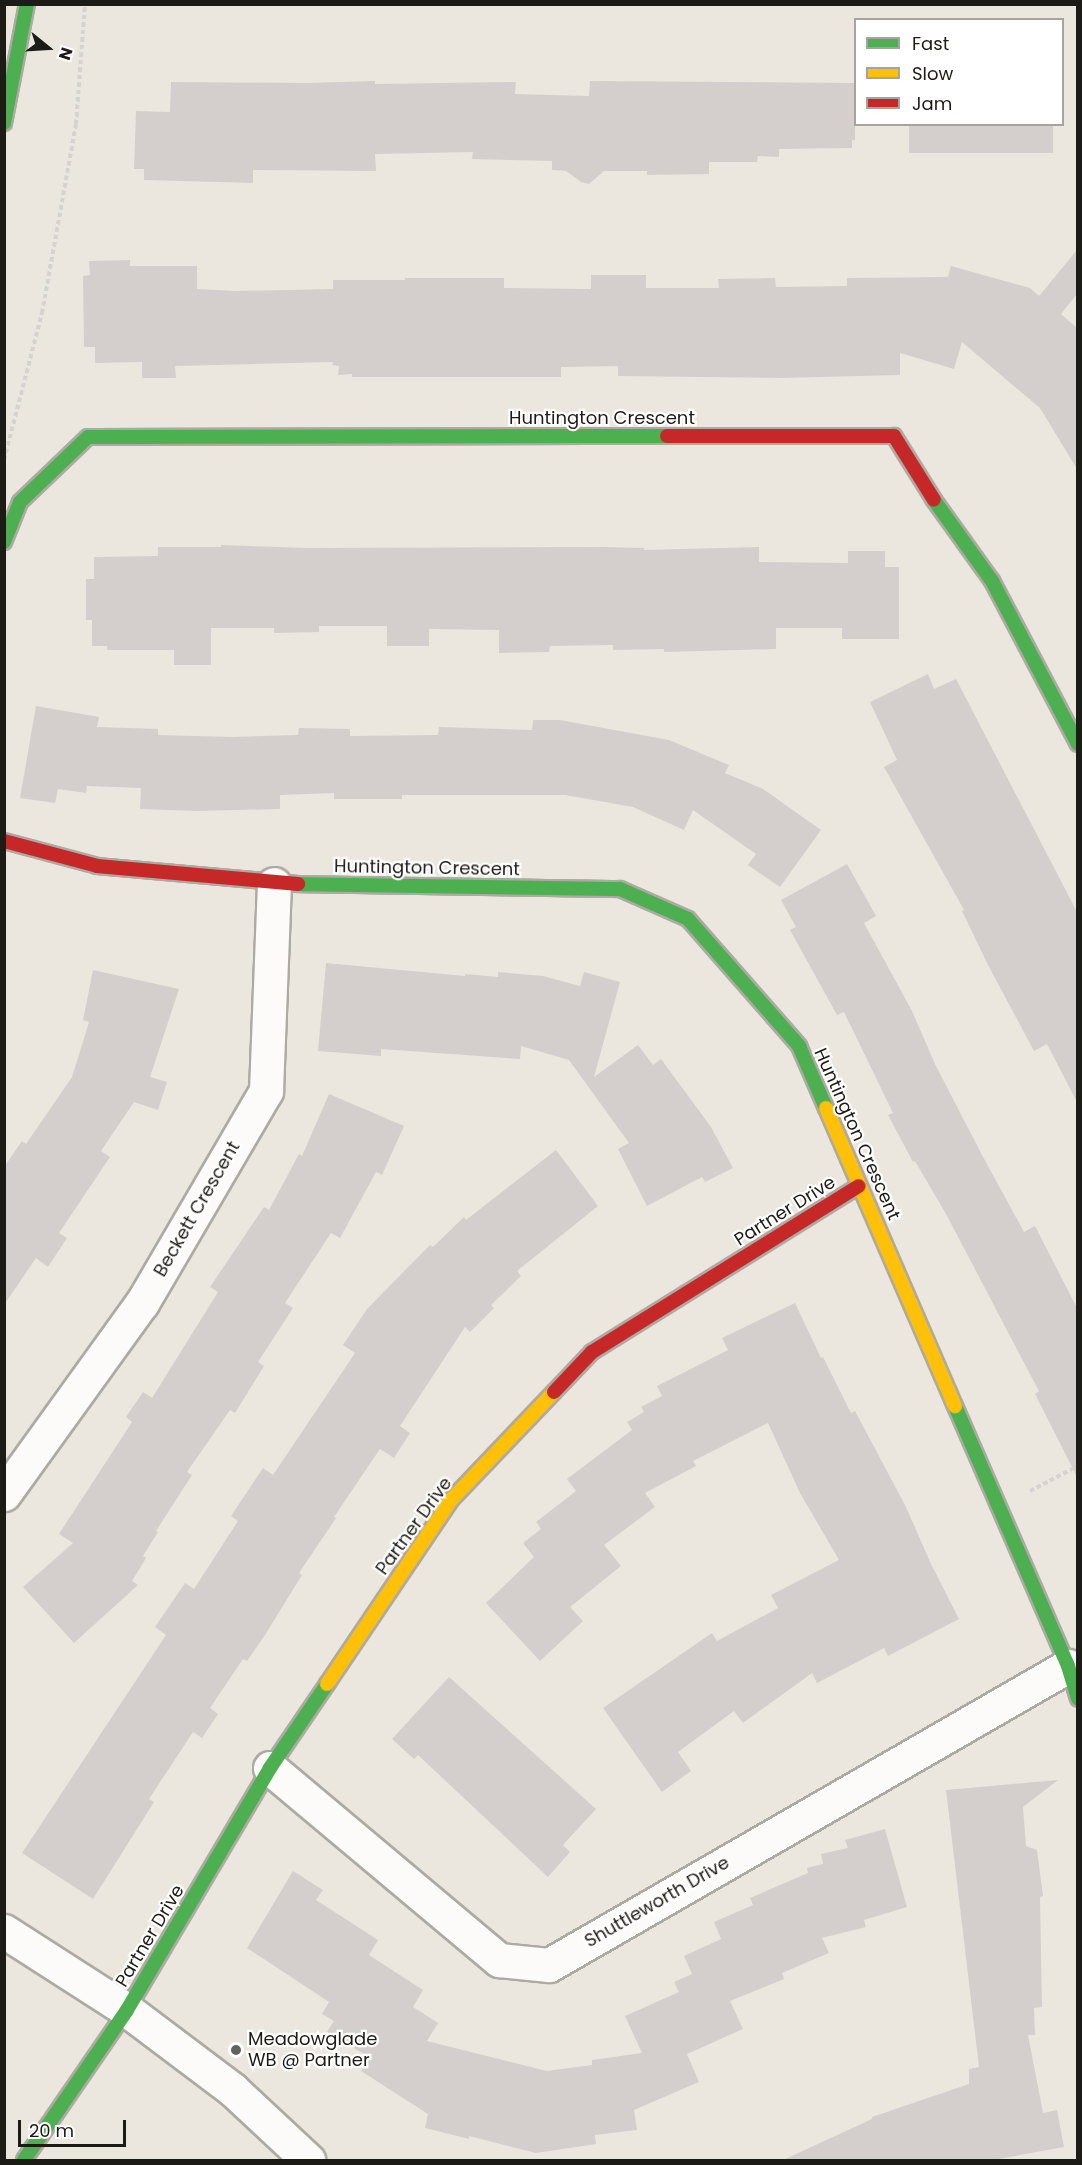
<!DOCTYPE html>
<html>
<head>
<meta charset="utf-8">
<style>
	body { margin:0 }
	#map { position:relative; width:1082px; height:2165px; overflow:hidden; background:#ebe7de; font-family:Poppins,sans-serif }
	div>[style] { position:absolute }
	.building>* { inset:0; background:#d4cfcd; transform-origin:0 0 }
	.path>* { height:4px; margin-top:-2px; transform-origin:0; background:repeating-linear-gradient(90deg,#d5d3d0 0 4.5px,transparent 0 7.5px) }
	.roads { filter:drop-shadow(2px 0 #adaaa3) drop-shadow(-2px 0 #adaaa3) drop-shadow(0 2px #adaaa3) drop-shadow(0 -2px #adaaa3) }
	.street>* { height:33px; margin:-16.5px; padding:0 16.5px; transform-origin:16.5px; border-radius:16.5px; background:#fcfbfa }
	.fast>* { height:14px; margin:-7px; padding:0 7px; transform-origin:7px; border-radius:7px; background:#4caf50 }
	.slow>* { height:14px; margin:-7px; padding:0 7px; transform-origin:7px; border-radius:7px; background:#ffc107 }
	.jam>* { height:14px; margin:-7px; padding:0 7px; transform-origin:7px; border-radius:7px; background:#c62828 }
	.dots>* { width:16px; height:16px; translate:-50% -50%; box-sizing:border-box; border:3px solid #fff; border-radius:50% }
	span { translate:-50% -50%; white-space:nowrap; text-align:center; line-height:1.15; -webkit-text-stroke:4.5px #fff; paint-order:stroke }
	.street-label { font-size:18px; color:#1d1b15 }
	.poi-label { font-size:18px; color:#1d1b15 }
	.left { translate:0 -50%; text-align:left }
	.frame { position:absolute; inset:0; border:6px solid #1d1b15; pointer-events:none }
	.legend { position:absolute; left:854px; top:18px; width:210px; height:108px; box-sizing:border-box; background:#fff; border:2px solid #a5a4a1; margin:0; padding:8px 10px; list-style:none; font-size:18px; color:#1d1b15 }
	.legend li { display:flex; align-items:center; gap:12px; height:30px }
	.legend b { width:30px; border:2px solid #a5a4a1 }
	.north { position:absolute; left:18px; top:18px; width:60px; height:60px; -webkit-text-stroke:4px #fff; paint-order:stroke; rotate:108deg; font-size:16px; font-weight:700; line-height:24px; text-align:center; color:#1d1b15 }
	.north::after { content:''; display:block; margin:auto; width:21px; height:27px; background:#1d1b15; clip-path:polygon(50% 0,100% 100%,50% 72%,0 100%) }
	.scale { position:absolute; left:18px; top:2120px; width:108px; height:27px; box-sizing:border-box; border:3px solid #1d1b15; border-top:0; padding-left:8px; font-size:18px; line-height:21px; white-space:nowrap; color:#1d1b15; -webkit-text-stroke:4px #fff; paint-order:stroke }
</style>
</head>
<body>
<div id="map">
	<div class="building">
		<div style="clip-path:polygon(375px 81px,375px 84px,516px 82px,515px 94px,589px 96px,590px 81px,855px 83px,855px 140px,852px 140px,852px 148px,779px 149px,779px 157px,758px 156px,757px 162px,709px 162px,709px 174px,647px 175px,647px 171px,604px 171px,589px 184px,581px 182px,566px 171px,552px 170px,552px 161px,472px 159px,473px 152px,375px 154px,376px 171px,253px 170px,253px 183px,144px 180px,144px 169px,134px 169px,136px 111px,170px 112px,171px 82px,306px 83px)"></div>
		<div style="left:909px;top:124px;width:144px;height:29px"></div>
		<div style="clip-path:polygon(1077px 250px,1077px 294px,1061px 314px,1077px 328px,1077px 469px,1040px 408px,962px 342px,954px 369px,900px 353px,900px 375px,781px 378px,618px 376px,618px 366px,561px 367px,561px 377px,352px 377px,352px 374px,338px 375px,339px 366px,332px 365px,333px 362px,175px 366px,176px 378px,142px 378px,142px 362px,95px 363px,95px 347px,84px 347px,83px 276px,90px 275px,89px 261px,130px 260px,130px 266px,197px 266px,197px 289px,236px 291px,333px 289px,333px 280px,405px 280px,405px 278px,504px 278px,504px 288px,591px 289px,591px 275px,646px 275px,646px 288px,719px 288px,718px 279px,775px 278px,776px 287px,847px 286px,847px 278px,948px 277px,951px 266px,1030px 288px,1039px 296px)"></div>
		<div style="clip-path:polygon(221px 545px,307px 548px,604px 547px,644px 548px,644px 550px,759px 547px,759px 562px,848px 563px,848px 551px,885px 551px,885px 567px,899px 567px,899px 639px,842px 639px,842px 628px,776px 628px,776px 649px,664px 652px,664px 649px,613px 650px,613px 645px,550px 646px,549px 652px,499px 653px,499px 630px,429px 629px,429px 646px,387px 646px,387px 626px,319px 626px,319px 632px,274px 633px,274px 628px,211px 628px,211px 665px,174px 665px,174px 650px,107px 650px,107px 646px,92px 646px,92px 620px,86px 620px,86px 579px,94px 579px,94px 557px,158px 556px,158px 547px,221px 547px)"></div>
		<div style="clip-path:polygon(928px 674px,934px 689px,956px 679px,1077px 912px,1077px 1102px,1047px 1044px,1034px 1051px,988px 965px,962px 911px,964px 910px,884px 767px,897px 760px,870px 702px)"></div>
		<div style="clip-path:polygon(36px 706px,99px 717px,97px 727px,158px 729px,158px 735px,232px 737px,298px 735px,299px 728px,350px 729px,350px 736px,438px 735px,439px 727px,532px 730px,533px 720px,560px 720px,669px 740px,729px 765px,725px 773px,763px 789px,821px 830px,780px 887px,748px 865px,756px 854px,693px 810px,684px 830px,633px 807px,565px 795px,402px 795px,402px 799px,334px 799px,334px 793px,280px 795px,280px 809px,197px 811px,140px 809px,141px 788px,87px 786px,86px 793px,58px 789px,55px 803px,20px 798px)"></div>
		<div style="clip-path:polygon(847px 864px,876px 916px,864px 923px,912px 1011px,935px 1064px,982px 1155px,1024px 1232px,1035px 1226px,1077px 1308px,1077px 1477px,1035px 1394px,1039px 1391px,1022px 1359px,946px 1214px,915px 1161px,913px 1162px,888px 1115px,893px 1113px,844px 1012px,837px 1015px,790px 930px,796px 927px,781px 900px)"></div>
		<div style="clip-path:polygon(326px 963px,465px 976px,465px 974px,498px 977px,498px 972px,543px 976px,580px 986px,584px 972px,620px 982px,594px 1077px,638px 1045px,653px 1065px,661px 1059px,711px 1127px,733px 1168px,705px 1182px,702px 1177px,647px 1206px,618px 1149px,629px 1143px,569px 1060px,521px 1046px,520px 1059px,381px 1049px,381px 1056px,318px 1051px)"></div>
		<div style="clip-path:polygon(93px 970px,179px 989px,150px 1077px,167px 1082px,158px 1110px,134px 1102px,101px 1151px,110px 1157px,59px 1233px,67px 1238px,48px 1267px,36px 1258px,4px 1305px,4px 1167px,22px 1141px,26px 1144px,72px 1077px,89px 1022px,83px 1020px)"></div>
		<div style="clip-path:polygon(329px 1094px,404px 1126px,382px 1175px,376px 1172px,340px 1238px,331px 1233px,285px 1303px,293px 1308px,258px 1362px,264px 1366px,235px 1413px,230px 1410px,187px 1472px,192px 1475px,156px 1531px,158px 1532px,143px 1556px,146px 1558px,132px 1581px,138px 1585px,74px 1643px,23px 1587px,73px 1543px,59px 1534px,132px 1422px,126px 1417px,143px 1392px,152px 1398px,218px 1292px,210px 1287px,264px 1207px,269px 1210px,299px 1154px,302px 1156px)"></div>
		<div style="clip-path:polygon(556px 1150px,598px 1206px,517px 1271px,521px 1276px,491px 1305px,494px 1308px,470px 1332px,465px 1327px,400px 1426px,410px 1433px,394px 1458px,380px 1449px,334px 1517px,336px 1518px,299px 1573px,302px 1575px,265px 1635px,247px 1661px,243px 1659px,210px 1708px,218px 1714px,202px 1738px,193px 1732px,149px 1799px,154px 1802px,93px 1899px,22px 1853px,166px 1635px,155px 1627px,185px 1583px,194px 1589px,238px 1521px,231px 1516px,263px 1468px,273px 1475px,355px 1353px,343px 1345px,367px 1309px,430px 1245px,433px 1247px,464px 1217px,466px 1220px)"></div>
		<div style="clip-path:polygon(795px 1303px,821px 1358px,823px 1357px,851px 1413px,855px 1411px,906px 1507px,931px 1564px,959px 1619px,888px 1656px,884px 1648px,817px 1683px,812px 1673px,743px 1723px,734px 1711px,678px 1752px,691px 1771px,662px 1792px,603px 1708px,712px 1633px,717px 1641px,778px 1608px,771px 1595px,839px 1560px,800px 1493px,768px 1423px,693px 1461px,696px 1466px,645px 1493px,655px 1507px,604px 1545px,621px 1566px,570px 1607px,583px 1621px,540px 1661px,486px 1603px,534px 1557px,523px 1543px,541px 1529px,536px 1522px,576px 1491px,567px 1479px,632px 1430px,627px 1422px,644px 1412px,641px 1407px,662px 1396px,657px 1386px,728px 1350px,722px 1338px)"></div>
		<div style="clip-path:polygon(449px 1677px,596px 1809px,563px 1845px,570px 1852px,548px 1877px,418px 1755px,414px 1759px,392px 1739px)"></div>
		<div style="clip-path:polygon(1058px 1780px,1023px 1807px,1026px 1846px,1037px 1850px,1043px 1896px,1040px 1897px,1042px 2007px,1034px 2008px,1035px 2035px,1028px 2035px,1043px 2113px,1057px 2110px,1064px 2147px,993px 2160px,783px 2160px,872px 2119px,872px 2117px,969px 2084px,969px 2069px,979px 2067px,946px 1790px)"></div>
		<div style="clip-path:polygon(885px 1829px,907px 1907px,864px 1920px,866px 1927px,822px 1938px,829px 1953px,782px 1973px,784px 1979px,730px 2001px,743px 2029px,687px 2054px,699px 2082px,634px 2110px,637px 2130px,595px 2135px,596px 2144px,536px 2153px,469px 2136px,469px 2139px,425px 2128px,428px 2114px,361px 2071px,369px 2057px,327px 2032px,334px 2021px,322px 2014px,329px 2002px,247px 1948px,293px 1871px,323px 1890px,316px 1900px,378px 1940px,369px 1955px,423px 1990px,413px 2007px,438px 2023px,427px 2041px,547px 2071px,592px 2065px,592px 2060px,642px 2053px,625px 2016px,679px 1992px,674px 1982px,692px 1974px,684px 1956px,721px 1939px,714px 1922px,753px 1905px,750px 1898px,808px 1873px,807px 1868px,823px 1864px,821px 1854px,848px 1848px,845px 1840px)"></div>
	</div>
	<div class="path">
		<div style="left:4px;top:460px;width:152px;rotate:-75.5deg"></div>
		<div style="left:42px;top:313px;width:192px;rotate:-79.8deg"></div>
		<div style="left:76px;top:124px;width:120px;rotate:-85.7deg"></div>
		<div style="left:1030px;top:1491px;width:54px;rotate:-27.5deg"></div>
	</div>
	<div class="roads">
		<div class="street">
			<div style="left:4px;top:1494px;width:236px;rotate:-54.2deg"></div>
			<div style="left:142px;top:1303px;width:246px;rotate:-59.7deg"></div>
			<div style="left:266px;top:1091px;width:207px;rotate:-87.8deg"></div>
			<div style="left:270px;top:1768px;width:299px;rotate:40deg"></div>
			<div style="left:499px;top:1960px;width:50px;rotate:5.7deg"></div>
			<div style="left:549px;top:1965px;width:599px;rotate:-29.95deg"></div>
			<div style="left:4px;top:1931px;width:146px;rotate:32.7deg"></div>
			<div style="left:127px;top:2010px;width:133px;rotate:37deg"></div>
			<div style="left:233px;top:2090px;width:103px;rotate:43deg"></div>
		</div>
		<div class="fast">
			<div style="left:4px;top:123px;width:121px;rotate:-79.1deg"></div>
			<div style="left:934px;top:500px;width:100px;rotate:54.4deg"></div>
			<div style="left:992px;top:581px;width:184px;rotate:62.2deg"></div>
			<div style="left:4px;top:542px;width:43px;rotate:-68.2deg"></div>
			<div style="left:20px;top:502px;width:94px;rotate:-43.7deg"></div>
			<div style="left:88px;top:437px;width:579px;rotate:-0.1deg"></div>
			<div style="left:298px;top:884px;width:322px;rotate:0.9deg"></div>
			<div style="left:620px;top:889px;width:74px;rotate:23.8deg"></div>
			<div style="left:688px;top:919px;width:169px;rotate:48.8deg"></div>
			<div style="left:799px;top:1046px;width:68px;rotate:66.5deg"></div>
			<div style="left:955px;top:1406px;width:283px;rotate:66.5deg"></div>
			<div style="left:1068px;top:1666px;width:34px;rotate:73deg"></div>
			<div style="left:24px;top:2160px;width:182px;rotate:-55.5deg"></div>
			<div style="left:127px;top:2010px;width:281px;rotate:-59.4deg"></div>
			<div style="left:270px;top:1768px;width:102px;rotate:-55.8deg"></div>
		</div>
		<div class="slow">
			<div style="left:826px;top:1108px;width:325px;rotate:66.6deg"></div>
			<div style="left:327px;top:1684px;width:223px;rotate:-56deg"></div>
			<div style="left:452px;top:1499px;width:148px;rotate:-46.4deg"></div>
		</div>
		<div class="jam">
			<div style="left:667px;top:436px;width:227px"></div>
			<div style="left:894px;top:436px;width:75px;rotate:58deg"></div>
			<div style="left:4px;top:841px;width:96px;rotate:15deg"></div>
			<div style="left:97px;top:866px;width:202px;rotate:5.1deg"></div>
			<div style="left:554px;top:1392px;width:55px;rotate:-46.5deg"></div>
			<div style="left:592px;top:1352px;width:314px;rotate:-31.9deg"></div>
		</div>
	</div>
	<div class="dots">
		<div style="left:236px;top:2050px;background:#65625b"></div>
	</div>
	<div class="street-label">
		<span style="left:602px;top:418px">Huntington Crescent</span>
		<span style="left:427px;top:868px;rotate:1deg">Huntington Crescent</span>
		<span style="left:857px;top:1134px;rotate:66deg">Huntington Crescent</span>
		<span style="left:197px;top:1209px;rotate:-60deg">Beckett Crescent</span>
		<span style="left:785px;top:1211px;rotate:-32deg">Partner Drive</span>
		<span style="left:414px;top:1526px;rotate:-54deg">Partner Drive</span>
		<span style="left:657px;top:1902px;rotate:-30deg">Shuttleworth Drive</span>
		<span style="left:150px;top:1936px;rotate:-59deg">Partner Drive</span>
	</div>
	<div class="poi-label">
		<span class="left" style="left:248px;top:2050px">Meadowglade<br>WB @ Partner</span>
	</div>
	<div class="frame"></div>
	<ul class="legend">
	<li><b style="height:8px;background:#4caf50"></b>Fast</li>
	<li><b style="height:8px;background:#ffc107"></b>Slow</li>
	<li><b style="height:8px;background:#c62828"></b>Jam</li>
	</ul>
	<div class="north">N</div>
	<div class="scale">20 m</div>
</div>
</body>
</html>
